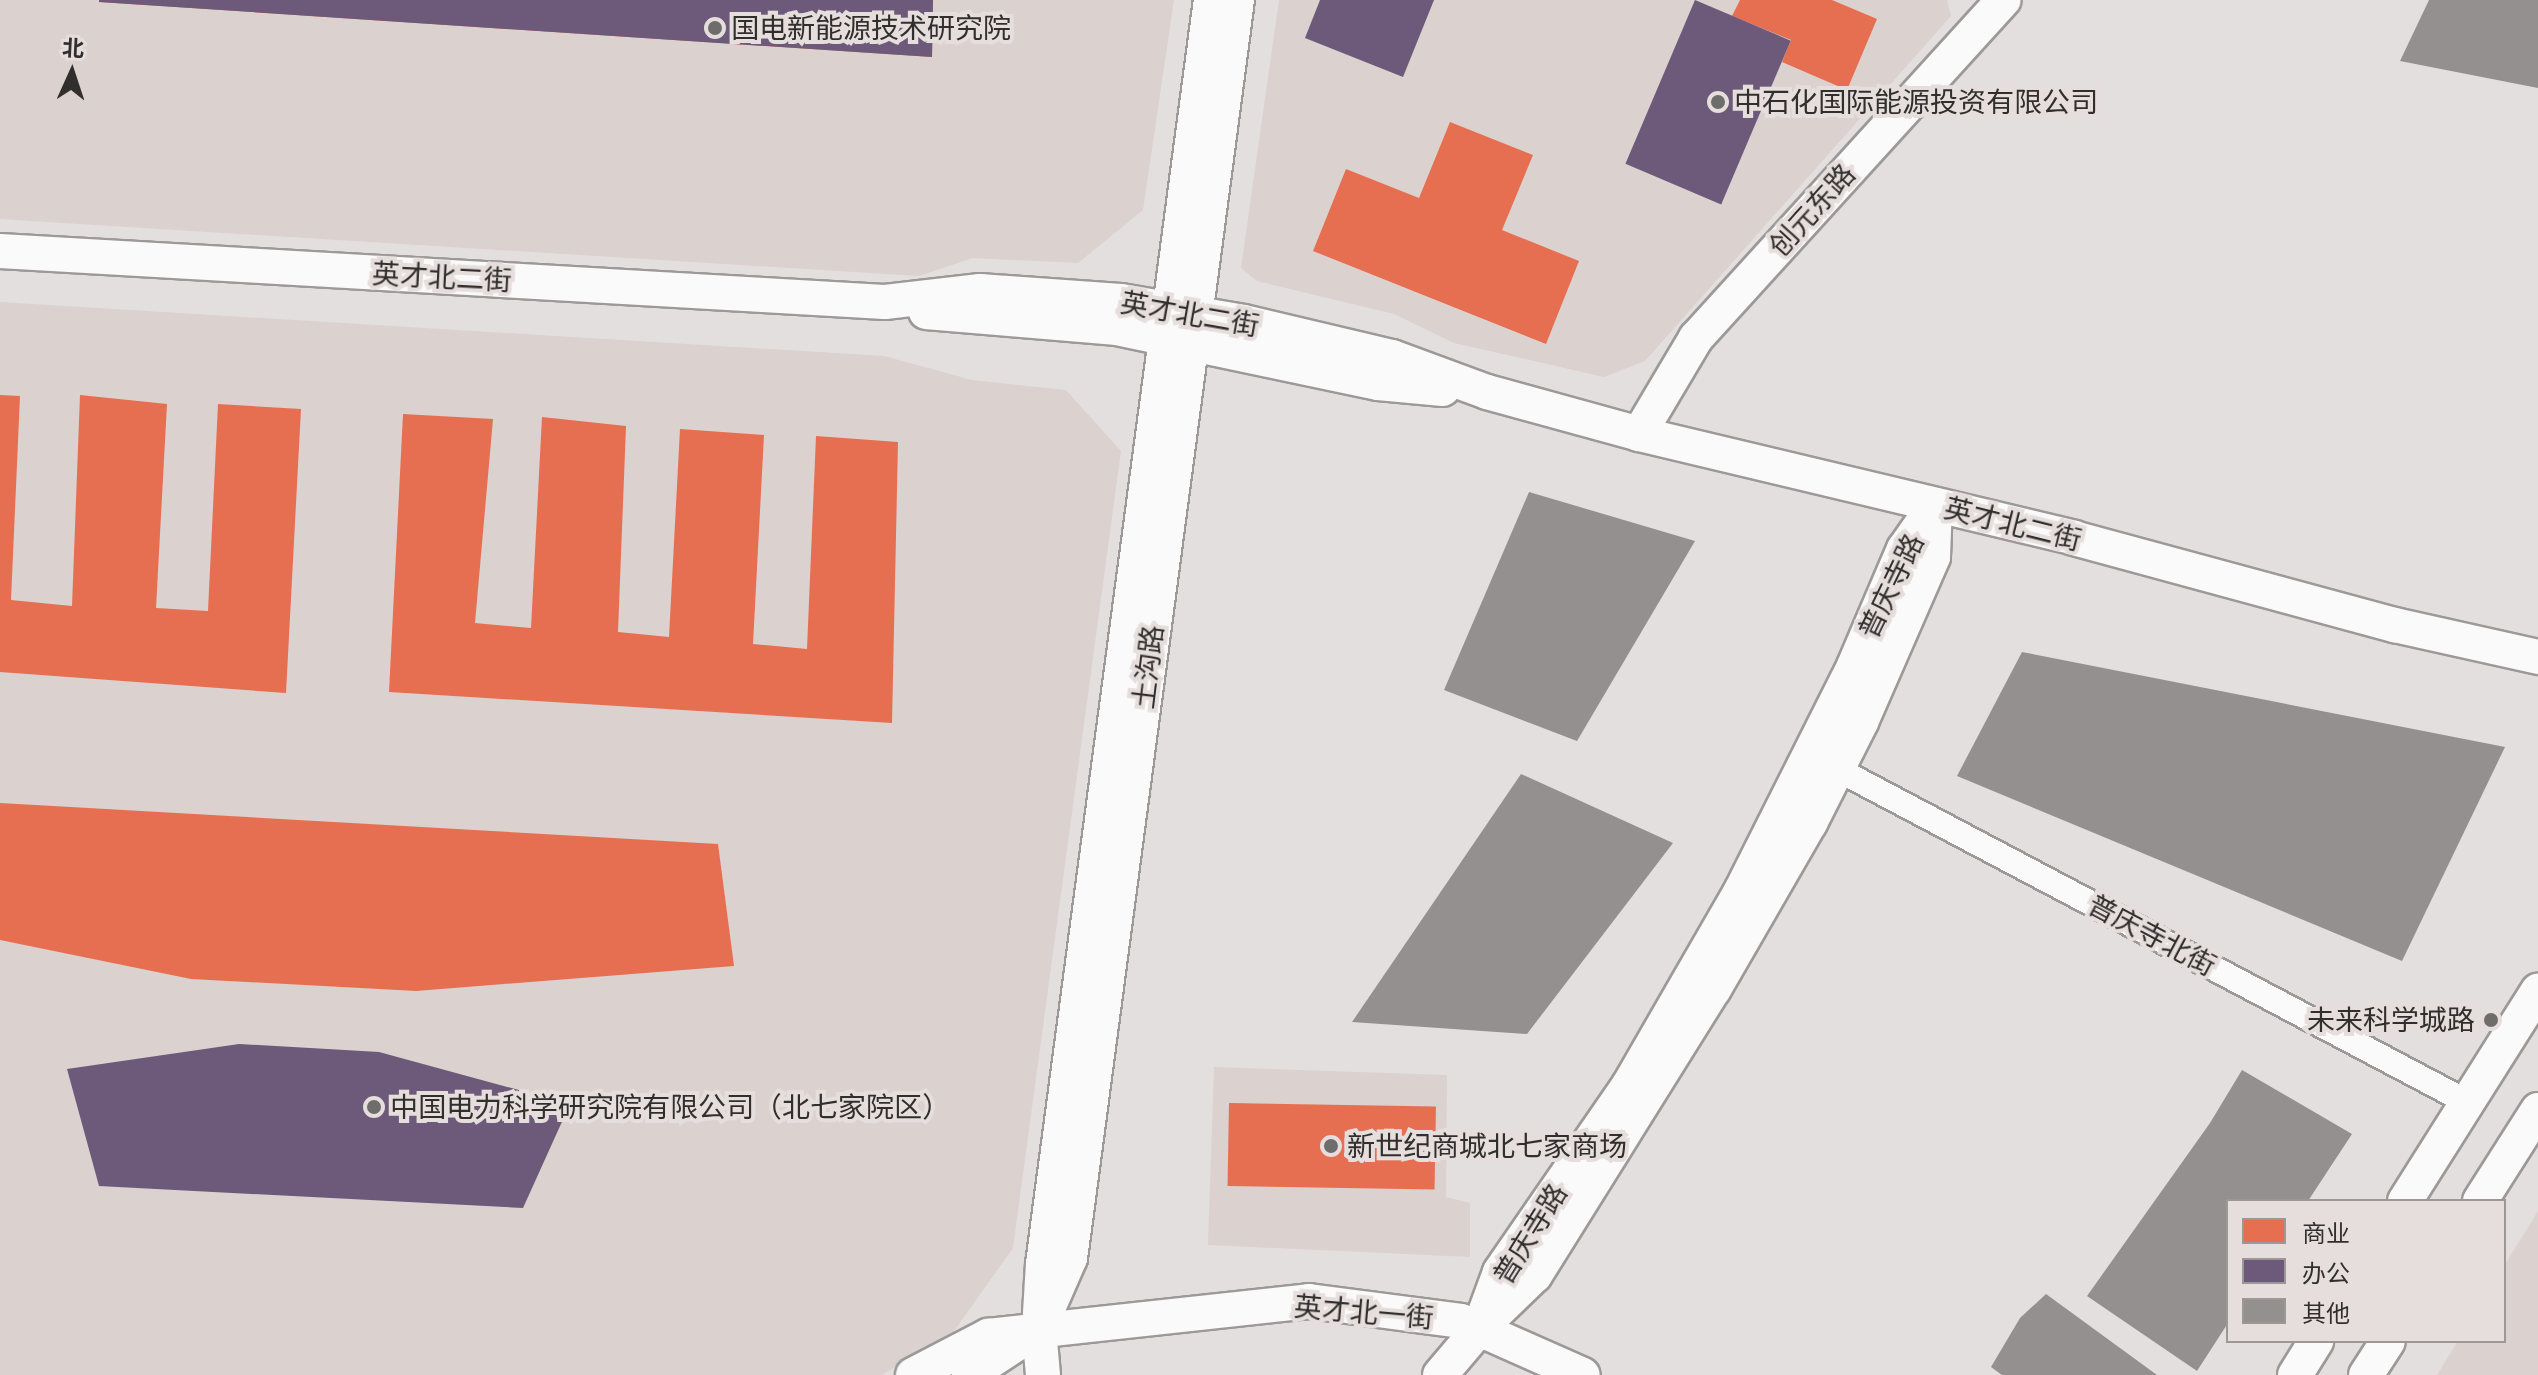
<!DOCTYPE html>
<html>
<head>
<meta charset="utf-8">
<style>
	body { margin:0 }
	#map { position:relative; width:2538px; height:1375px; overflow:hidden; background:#e3dfde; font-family:Quicksand,"Noto Sans SC",sans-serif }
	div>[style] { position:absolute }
	.built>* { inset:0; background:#dbd1ce }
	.shops>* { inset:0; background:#e76f51; transform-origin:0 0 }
	.offices>* { inset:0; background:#6d597a; transform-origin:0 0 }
	.building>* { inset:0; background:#93908f }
	.roads { filter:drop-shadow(2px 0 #9c9998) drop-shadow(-2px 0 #9c9998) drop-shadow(0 2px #9c9998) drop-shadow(0 -2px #9c9998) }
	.street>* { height:24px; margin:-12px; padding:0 12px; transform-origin:12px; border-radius:12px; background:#fbfafa }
	.secondary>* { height:34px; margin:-17px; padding:0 17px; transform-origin:17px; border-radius:17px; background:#fbfafa }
	.dots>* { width:22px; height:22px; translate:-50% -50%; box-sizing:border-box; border:4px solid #e5dedc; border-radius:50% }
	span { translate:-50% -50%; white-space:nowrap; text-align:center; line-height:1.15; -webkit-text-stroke:8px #e5dedc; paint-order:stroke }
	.poi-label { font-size:28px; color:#312f2e }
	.left { translate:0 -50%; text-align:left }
	.right { translate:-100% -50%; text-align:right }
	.street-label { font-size:28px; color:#312f2e }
	.legend { position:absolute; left:2226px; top:1199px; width:280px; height:144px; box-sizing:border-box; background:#e5dedc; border:2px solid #9d9896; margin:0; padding:10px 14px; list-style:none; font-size:24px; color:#312f2e }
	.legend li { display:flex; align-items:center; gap:16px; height:40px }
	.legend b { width:40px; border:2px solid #9d9896 }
	.north { position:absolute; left:32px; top:32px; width:80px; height:80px; -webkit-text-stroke:6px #e5dedc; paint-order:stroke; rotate:3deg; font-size:22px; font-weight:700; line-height:32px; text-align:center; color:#312f2e }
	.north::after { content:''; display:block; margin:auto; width:28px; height:36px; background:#312f2e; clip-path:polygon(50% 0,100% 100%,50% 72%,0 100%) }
</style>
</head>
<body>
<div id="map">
	<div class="built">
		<div style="clip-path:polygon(0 0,1174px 0,1143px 210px,1078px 263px,973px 258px,919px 276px,0 219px)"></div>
		<div style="clip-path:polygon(1279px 0,1947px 0,1951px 16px,1645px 361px,1604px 377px,1454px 343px,1394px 314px,1257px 281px,1241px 268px)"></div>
		<div style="clip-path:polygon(0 302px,884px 356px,972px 380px,1066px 390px,1121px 451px,1013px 1248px,954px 1331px,882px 1375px,0 1375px)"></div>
		<div style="clip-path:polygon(1214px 1067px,1447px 1075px,1446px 1197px,1470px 1203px,1470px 1257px,1208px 1245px)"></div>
		<div style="clip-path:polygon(2538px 1211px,2538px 1375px,2437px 1375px,2458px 1341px,2504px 1341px,2504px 1266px)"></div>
	</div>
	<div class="shops">
		<div style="clip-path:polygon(99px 0,933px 0,932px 57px,99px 2px)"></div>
		<div style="clip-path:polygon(1740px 0,1832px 0,1877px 19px,1847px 90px,1782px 62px,1791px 40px,1732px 16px)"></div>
		<div style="clip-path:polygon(1450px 122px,1533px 155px,1502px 230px,1579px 261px,1546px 344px,1313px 251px,1346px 169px,1419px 198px)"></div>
		<div style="clip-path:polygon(0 395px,20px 396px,11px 600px,72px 606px,80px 395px,167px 404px,156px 608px,208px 611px,218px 404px,301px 409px,286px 693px,0 672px)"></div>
		<div style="clip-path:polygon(403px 414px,493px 419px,475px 623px,531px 628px,542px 417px,626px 426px,618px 632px,669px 637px,680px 429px,764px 435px,753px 644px,807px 649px,816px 436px,898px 442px,892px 723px,389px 692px)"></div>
		<div style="clip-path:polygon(0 803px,718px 844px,734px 966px,416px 991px,191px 979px,0 940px)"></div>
		<div style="left:1229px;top:1103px;width:207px;height:83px;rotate:1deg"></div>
	</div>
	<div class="offices">
		<div style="clip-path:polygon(99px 0,933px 0,932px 57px,99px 2px)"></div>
		<div style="clip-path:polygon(1320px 0,1434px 0,1403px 77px,1305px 38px)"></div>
		<div style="left:1695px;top:0;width:104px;height:178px;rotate:23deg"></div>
		<div style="clip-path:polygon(239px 1044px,379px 1052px,570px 1104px,523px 1208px,99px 1186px,67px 1069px)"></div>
	</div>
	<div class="building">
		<div style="clip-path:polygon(2429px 0,2538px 0,2538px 88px,2400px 61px)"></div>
		<div style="clip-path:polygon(1529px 492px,1695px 541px,1577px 741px,1444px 690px)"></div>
		<div style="clip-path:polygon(2022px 652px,2505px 747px,2402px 961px,1957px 776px)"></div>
		<div style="clip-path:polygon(1521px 774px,1673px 843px,1527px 1034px,1352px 1022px)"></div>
		<div style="clip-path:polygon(2242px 1070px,2352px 1134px,2308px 1201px,2228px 1201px,2228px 1323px,2197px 1371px,2087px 1296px,2210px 1123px)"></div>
		<div style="clip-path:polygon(2046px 1294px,2157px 1375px,2002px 1375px,1991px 1367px,2020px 1318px)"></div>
	</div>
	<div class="roads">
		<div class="street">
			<div style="left:1837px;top:769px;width:713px;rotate:27.86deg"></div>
		</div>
		<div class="secondary">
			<div style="left:0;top:251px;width:886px;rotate:3.3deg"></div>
			<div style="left:885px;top:302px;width:96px;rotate:-6.6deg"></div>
			<div style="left:980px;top:291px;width:141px;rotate:4.1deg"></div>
			<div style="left:1121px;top:301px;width:125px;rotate:9.7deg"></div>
			<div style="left:1244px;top:322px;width:152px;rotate:13.3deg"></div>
			<div style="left:1392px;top:357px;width:101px;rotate:20.2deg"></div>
			<div style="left:1487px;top:392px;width:158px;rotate:15.4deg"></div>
			<div style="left:1639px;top:434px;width:447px;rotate:13.4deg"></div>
			<div style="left:2074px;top:538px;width:333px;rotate:15.2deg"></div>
			<div style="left:2395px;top:625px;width:147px;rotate:12.6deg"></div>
			<div style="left:926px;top:312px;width:192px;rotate:4.8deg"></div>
			<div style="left:1117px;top:328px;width:267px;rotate:11.9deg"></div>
			<div style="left:1378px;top:383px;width:65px;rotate:5.3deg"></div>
			<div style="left:1639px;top:434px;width:112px;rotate:-59.3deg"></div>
			<div style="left:1696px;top:338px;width:457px;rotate:-47.7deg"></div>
			<div style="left:2405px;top:1201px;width:249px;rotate:-57.7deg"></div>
			<div style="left:2480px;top:1201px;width:108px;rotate:-57.5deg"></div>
			<div style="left:1482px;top:1321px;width:52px;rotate:-69.8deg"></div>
			<div style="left:1500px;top:1272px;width:227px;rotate:-55.4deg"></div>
			<div style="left:1629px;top:1085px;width:224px;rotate:-60deg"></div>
			<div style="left:1741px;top:891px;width:252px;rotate:-63.3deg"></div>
			<div style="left:1854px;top:666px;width:127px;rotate:-66.9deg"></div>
			<div style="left:1904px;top:549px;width:54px;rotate:-54.8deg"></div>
			<div style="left:913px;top:1375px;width:85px;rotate:-27.5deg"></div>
			<div style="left:988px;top:1336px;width:323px;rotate:-6.2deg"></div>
			<div style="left:1309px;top:1301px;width:153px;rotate:7.5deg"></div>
			<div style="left:1461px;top:1321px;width:133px;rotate:23.9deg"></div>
			<div style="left:969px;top:1375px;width:84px;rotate:-33.3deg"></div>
			<div style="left:1039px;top:1329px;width:77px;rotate:-66.4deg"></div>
			<div style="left:1070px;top:1258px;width:1269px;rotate:-82.44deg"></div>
			<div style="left:1043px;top:1375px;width:46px;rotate:-95deg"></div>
			<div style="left:1039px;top:1329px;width:65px;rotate:-86.5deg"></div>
			<div style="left:1043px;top:1264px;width:1275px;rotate:-82.43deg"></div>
			<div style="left:1440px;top:1375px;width:60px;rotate:-49.7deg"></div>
			<div style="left:1479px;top:1329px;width:78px;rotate:-44deg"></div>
			<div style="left:1535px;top:1275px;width:337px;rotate:-58deg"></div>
			<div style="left:1714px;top:989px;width:192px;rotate:-60deg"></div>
			<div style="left:1810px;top:823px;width:113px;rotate:-63.2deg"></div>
			<div style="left:1861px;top:722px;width:180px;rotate:-66.4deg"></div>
			<div style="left:1933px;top:557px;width:52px;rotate:-87.8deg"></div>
			<div style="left:2295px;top:1375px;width:40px;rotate:-58deg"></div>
			<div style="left:2366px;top:1375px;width:40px;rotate:-57.1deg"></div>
		</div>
	</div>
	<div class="dots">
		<div style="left:715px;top:28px;background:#6f6d6c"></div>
		<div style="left:1718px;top:102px;background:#6f6d6c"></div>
		<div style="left:2491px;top:1020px;background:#6f6d6c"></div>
		<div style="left:374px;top:1107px;background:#6f6d6c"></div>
		<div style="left:1331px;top:1146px;background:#6f6d6c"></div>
	</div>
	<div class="poi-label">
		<span class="left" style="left:731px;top:28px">国电新能源技术研究院</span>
		<span class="left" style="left:1734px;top:102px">中石化国际能源投资有限公司</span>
		<span class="right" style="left:2475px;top:1020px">未来科学城路</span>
		<span class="left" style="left:390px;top:1107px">中国电力科学研究院有限公司（北七家院区）</span>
		<span class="left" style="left:1347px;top:1146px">新世纪商城北七家商场</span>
	</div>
	<div class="street-label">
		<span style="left:1812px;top:210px;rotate:-48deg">创元东路</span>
		<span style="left:442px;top:277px;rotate:3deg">英才北二街</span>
		<span style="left:1190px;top:314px;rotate:10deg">英才北二街</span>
		<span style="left:2013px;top:524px;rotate:14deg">英才北二街</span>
		<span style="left:1891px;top:586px;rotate:-64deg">普庆寺路</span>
		<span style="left:1148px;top:667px;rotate:-83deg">土沟路</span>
		<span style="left:2152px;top:935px;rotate:28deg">普庆寺北街</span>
		<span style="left:1530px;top:1234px;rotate:-58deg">普庆寺路</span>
		<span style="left:1364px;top:1312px;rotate:5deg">英才北一街</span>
	</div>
	<ul class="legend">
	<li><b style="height:22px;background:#e76f51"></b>商业</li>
	<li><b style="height:22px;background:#6d597a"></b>办公</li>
	<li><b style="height:22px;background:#93908f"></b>其他</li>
	</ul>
	<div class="north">北</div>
</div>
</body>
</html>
